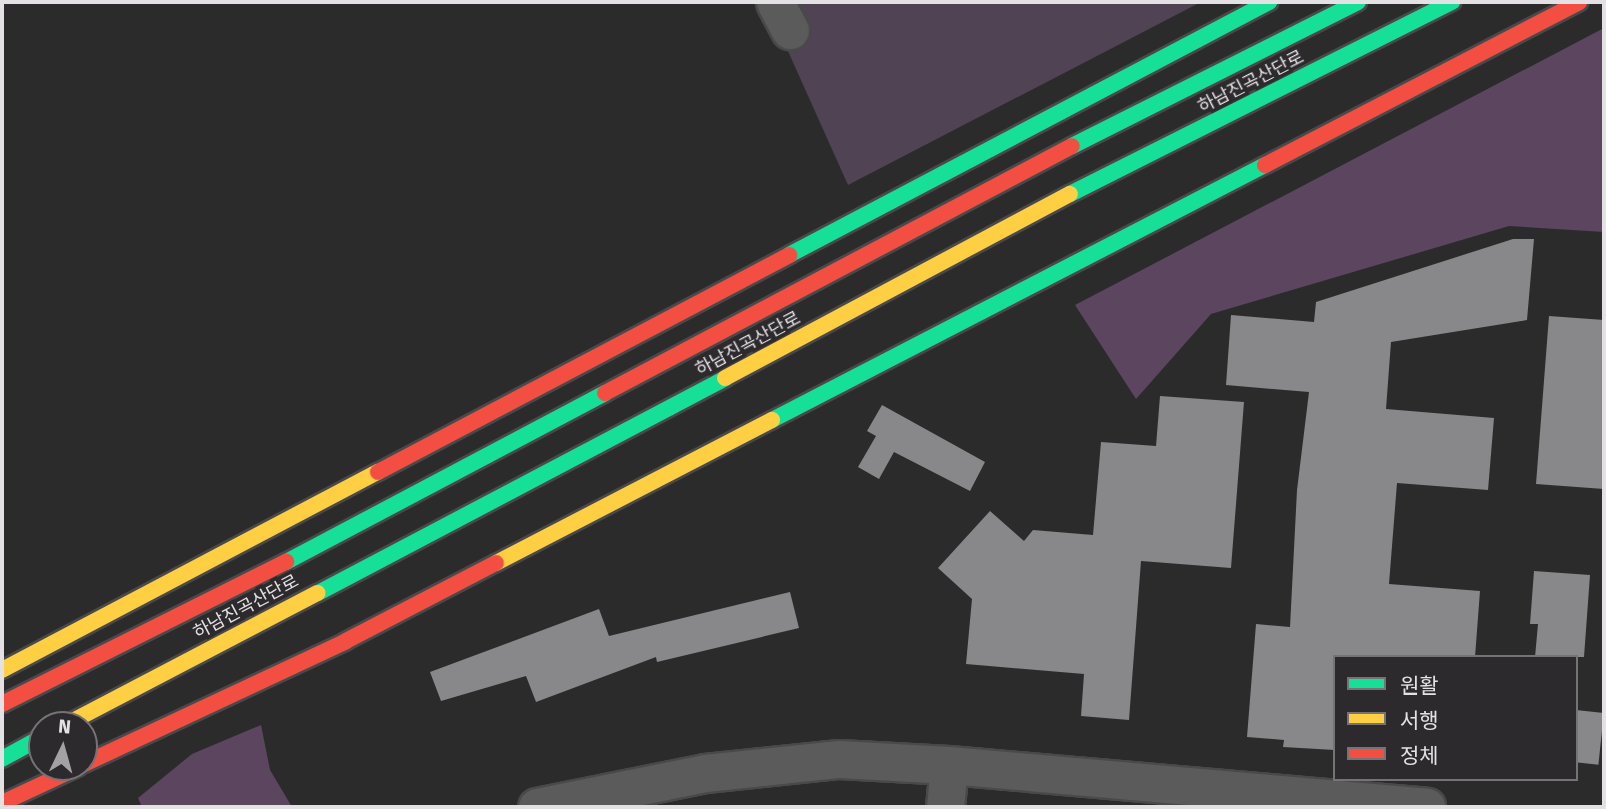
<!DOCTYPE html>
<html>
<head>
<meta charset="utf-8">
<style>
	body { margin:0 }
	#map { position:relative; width:1606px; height:809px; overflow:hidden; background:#2c2b2c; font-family:"Fira Sans","Noto Sans KR",sans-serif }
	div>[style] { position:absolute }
	.green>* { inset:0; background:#504353 }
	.forest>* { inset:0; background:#5b455f }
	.building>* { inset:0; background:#888789; transform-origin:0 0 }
	.roads { filter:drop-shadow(2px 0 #4a494a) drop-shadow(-2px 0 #4a494a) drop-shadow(0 2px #4a494a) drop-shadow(0 -2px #4a494a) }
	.street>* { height:37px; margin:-18.5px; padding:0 18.5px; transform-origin:18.5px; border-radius:18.5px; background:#5c5b5c }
	.fast>* { height:16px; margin:-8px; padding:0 8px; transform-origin:8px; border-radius:8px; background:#16e098 }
	.slow>* { height:16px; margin:-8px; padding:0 8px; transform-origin:8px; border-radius:8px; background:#ffcf43 }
	.jam>* { height:16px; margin:-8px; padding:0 8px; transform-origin:8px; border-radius:8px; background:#f24e42 }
	span { translate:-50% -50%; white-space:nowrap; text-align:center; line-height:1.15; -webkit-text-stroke:7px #2d2a2d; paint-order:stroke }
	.street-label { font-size:18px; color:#e3e1e3 }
	.frame { position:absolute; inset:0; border:4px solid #e3e1e3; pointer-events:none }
	.legend { position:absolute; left:1333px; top:655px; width:245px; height:126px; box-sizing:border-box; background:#2d2a2d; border:2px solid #767376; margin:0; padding:9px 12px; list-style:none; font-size:21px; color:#e3e1e3 }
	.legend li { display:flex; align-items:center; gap:14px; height:35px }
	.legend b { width:35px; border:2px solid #767376 }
	.north { position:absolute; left:28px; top:711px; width:70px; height:70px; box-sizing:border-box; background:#2d2a2d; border:2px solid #767376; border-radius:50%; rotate:5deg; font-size:19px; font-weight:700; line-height:28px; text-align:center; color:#e3e1e3 }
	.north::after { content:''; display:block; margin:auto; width:24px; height:32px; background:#a3a1a3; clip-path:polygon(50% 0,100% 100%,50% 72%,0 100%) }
</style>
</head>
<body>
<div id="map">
	<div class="green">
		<div style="clip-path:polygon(766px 2px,1201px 2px,848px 185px)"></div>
	</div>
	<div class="forest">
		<div style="clip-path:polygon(1604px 28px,1604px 232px,1509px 226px,1211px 314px,1136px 399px,1075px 305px)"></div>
		<div style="clip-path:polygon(261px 725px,270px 770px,292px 807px,142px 807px,138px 798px,192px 754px)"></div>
	</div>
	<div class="building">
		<div style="clip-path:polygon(1513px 239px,1534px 239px,1527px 320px,1391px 342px,1386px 409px,1494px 418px,1488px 490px,1397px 483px,1389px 584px,1480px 591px,1475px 657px,1335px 657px,1335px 750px,1283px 747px,1284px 740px,1247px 737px,1256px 624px,1290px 627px,1297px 490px,1309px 392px,1226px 385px,1231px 315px,1314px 322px,1316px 302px)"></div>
		<div style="clip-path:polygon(1549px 316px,1604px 320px,1604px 489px,1536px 484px)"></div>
		<div style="clip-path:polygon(1160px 396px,1244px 402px,1231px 568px,1141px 561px,1129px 720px,1081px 716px,1084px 674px,966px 664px,972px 599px,938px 568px,990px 511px,1024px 541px,1033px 530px,1093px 535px,1101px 442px,1156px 446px)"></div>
		<div style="clip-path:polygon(882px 405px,985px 462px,970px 491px,894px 452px,879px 479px,858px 467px,876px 436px,867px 431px)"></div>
		<div style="clip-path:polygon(1534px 571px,1590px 575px,1584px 657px,1535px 657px,1538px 624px,1530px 624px)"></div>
		<div style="clip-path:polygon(790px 592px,799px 628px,657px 662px,656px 657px,536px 702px,526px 676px,441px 701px,430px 672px,599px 609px,609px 636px)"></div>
		<div style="left:1576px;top:710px;width:28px;height:52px;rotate:6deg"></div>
	</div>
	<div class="roads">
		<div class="street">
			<div style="left:775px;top:2px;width:32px;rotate:62deg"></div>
			<div style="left:537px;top:807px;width:171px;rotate:-11.4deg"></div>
			<div style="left:705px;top:773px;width:135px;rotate:-6deg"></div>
			<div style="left:839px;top:759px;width:110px;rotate:3.1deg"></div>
			<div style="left:949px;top:765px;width:479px;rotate:5deg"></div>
			<div style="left:945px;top:807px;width:42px;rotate:-84.6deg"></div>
		</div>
		<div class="fast">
			<div style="left:1072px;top:146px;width:320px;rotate:-26.7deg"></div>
			<div style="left:1070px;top:194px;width:428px;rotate:-26.7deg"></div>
			<div style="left:789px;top:255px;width:543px;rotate:-27.79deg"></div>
			<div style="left:772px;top:420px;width:555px;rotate:-27.35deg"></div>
			<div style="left:286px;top:562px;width:361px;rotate:-27.9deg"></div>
			<div style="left:318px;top:593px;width:460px;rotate:-27.8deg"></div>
			<div style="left:2px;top:759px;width:46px;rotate:-28.8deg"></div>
		</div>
		<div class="slow">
			<div style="left:725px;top:378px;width:391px;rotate:-28.1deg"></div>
			<div style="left:496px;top:563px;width:311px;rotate:-27.4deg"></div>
			<div style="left:2px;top:670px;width:425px;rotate:-27.8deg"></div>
			<div style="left:65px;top:725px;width:285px;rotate:-27.6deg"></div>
		</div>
		<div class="jam">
			<div style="left:1265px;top:165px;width:354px;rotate:-27.4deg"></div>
			<div style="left:605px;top:393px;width:528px;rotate:-27.87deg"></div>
			<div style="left:378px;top:472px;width:465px;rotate:-27.8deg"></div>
			<div style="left:2px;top:704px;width:318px;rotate:-26.6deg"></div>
			<div style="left:84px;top:764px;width:289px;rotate:-25.1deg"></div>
			<div style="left:346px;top:641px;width:169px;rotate:-27.5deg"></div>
			<div style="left:2px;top:803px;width:85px;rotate:-25.1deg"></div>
		</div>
	</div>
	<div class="street-label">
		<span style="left:1251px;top:82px;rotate:-27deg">하남진곡산단로</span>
		<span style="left:748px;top:344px;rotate:-28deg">하남진곡산단로</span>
		<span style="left:246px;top:607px;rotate:-28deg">하남진곡산단로</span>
	</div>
	<div class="frame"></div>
	<ul class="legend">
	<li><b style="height:9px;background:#16e098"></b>원활</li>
	<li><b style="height:9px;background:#ffcf43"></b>서행</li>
	<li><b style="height:9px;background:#f24e42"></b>정체</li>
	</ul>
	<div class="north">N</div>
</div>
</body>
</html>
